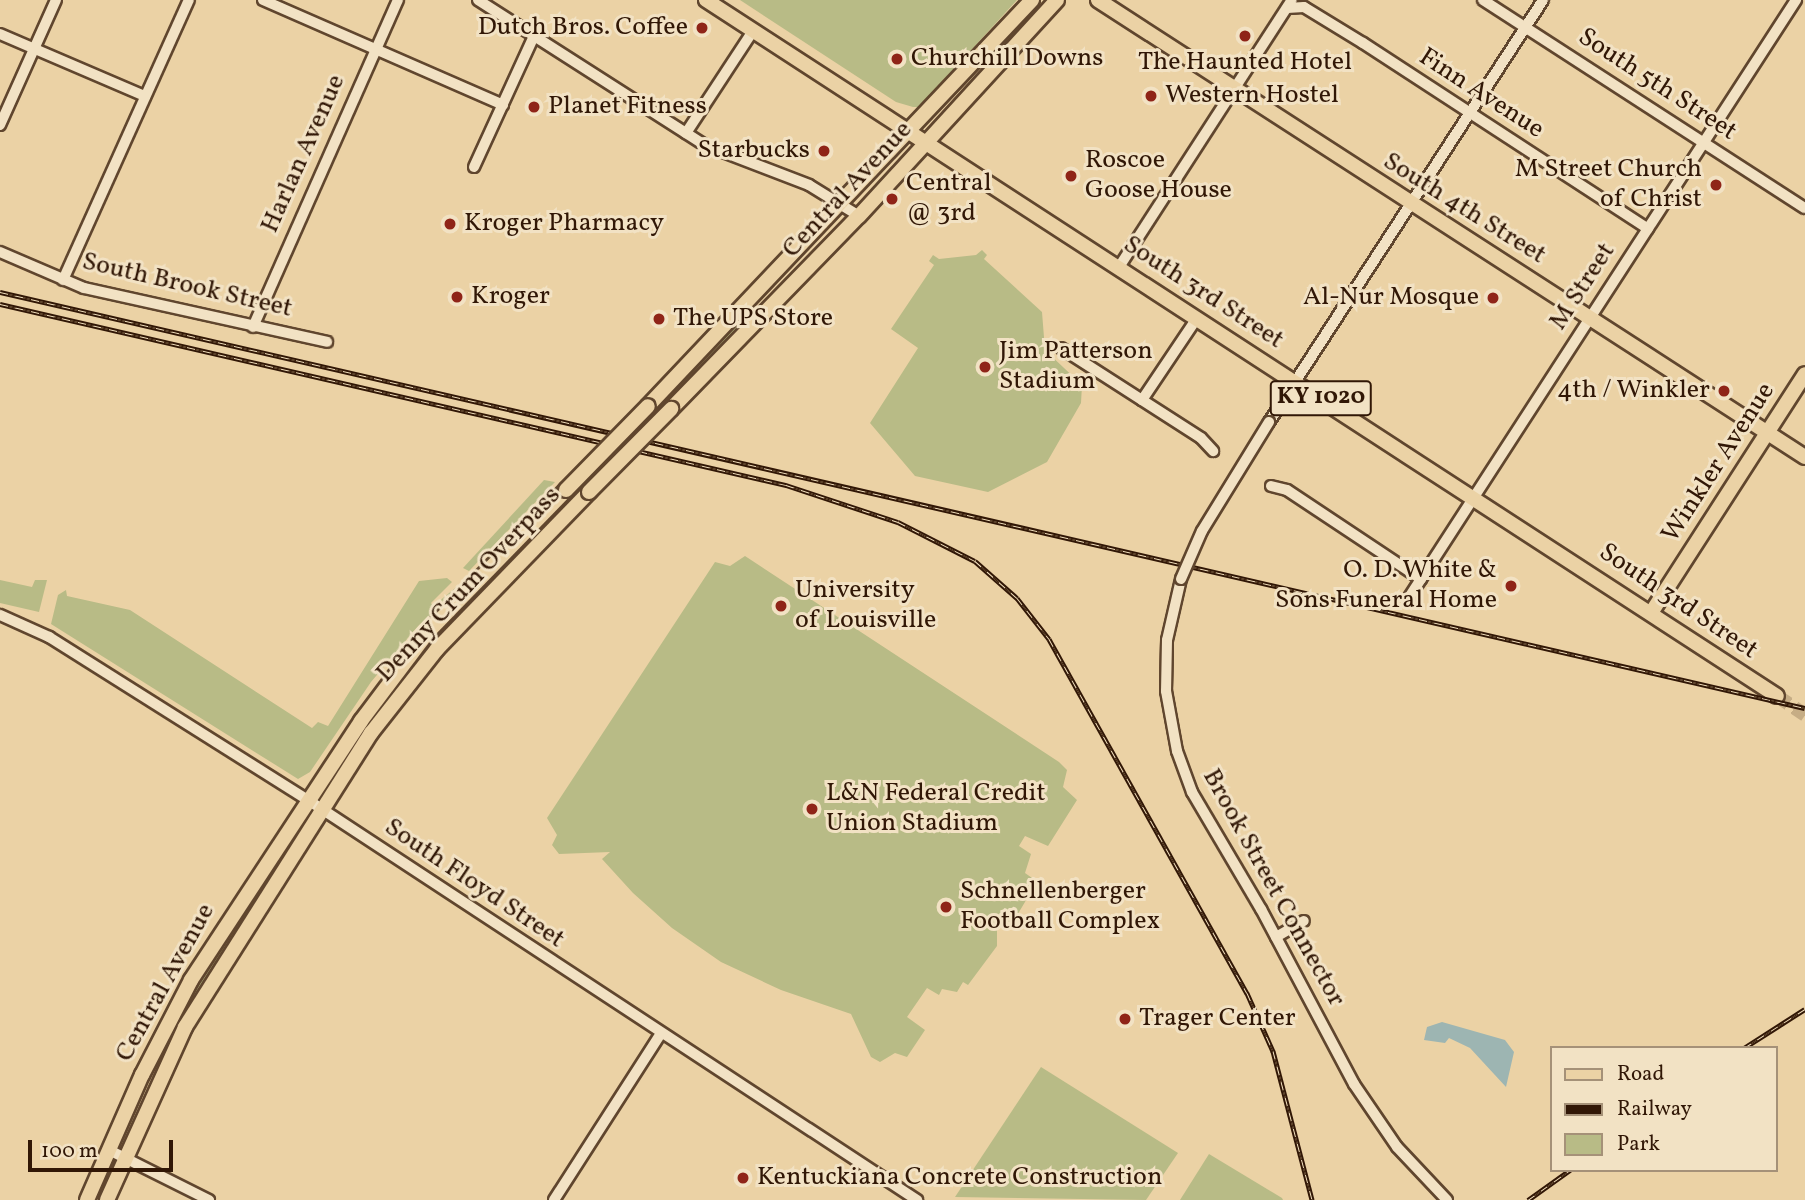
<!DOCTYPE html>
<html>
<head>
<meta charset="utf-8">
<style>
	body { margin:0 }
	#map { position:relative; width:1805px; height:1200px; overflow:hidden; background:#ebd2a5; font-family:Vollkorn,serif }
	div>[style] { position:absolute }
	.green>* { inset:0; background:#b8bb86; transform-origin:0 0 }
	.water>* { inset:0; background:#9db5b2 }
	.major-tunnel>* { height:14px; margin-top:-7px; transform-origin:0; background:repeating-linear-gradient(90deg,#c6ad85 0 14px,transparent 0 21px) }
	.roads { filter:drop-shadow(2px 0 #60462e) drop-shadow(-2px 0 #60462e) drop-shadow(0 2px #60462e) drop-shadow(0 -2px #60462e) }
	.minor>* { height:10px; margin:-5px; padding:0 5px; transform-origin:5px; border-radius:5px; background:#f2e2c4 }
	.major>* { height:14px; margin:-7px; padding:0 7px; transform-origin:7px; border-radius:7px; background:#ebd2a5 }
	.rail>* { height:5px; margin-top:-2.5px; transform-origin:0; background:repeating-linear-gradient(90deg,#f2e2c4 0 8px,#311706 0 16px); box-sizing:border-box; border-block:2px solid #311706 }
	.bridges { filter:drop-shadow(2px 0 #60462e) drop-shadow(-2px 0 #60462e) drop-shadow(0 2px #60462e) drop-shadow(0 -2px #60462e) }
	.minor-bridge>* { height:10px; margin:-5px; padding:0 5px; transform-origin:5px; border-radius:5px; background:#f2e2c4 }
	.major-bridge>* { height:14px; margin:-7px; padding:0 7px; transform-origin:7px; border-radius:7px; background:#ebd2a5 }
	.dots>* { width:19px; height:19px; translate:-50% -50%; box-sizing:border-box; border:4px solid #f2e2c4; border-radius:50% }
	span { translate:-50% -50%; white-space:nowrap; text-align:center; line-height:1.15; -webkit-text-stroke:6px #f2e2c4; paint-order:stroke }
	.shield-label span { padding:2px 5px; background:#f2e2c4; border:2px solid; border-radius:5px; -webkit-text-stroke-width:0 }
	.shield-label { font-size:24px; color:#311706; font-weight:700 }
	.poi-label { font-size:26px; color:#311706 }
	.right { translate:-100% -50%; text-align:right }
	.left { translate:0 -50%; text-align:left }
	.street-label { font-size:26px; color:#311706 }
	.legend { position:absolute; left:1550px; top:1046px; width:228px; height:126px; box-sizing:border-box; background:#f2e2c4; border:2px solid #a59178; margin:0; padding:9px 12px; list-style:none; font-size:21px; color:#311706 }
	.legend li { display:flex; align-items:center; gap:14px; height:35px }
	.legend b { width:35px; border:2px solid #a59178 }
	.scale { position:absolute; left:28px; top:1140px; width:145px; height:32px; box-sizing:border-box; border:4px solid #311706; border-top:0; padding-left:9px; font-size:21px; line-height:24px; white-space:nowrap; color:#311706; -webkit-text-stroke:5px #f2e2c4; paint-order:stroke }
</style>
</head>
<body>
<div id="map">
	<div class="green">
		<div style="clip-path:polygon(740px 0,1017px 0,919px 107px,913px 107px,896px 102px)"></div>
		<div style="clip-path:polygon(982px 250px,987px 255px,984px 259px,1042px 312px,1045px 350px,1082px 385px,1081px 403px,1047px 462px,988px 492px,915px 476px,870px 423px,918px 348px,891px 329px,934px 265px,929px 261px,933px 255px,939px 259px,976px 255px)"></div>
		<div style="left:752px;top:308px;width:6px;height:110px;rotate:45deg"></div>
		<div style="clip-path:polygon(544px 480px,555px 482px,469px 571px,463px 568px)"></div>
		<div style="left:559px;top:504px;width:6px;height:223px;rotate:51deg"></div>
		<div style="clip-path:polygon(745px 556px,1059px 762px,1067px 770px,1063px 787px,1077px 800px,1048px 846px,1025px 836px,1019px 846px,1031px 854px,1025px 873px,1035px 880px,1025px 902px,1013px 922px,997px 926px,997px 946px,968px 985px,963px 982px,957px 992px,942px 989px,939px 995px,927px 988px,907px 1017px,925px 1030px,907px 1057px,895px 1053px,880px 1062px,871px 1057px,851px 1014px,781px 990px,721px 962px,672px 928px,633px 893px,602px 859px,610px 852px,559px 854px,552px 845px,557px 835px,547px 818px,715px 562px,730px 566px)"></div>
		<div style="clip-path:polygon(447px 578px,452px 582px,431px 603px,434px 607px,371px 682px,310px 772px,298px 779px,51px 624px,58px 595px,66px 590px,67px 596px,130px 610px,312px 728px,318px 722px,328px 726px,419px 581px)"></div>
		<div style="clip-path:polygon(0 580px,32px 587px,35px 580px,47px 580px,39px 612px,0 603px)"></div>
		<div style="clip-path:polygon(247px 904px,234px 933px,151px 1077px,182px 1007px)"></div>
		<div style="clip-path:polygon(1041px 1067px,1178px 1153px,1146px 1200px,955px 1197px)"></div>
		<div style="clip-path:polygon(1209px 1154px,1282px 1198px,1283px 1200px,1180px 1200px)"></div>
	</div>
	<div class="water">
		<div style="clip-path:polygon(1442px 1022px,1505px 1040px,1514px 1052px,1506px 1087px,1470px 1048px,1449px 1038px,1445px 1043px,1424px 1040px,1427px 1027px)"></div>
	</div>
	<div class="major-tunnel">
		<div style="left:1777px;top:696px;width:34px;rotate:34deg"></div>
	</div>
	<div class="roads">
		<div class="minor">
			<div style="left:263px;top:0;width:262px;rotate:23.6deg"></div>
			<div style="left:478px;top:0;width:269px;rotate:32.6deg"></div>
			<div style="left:705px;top:145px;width:111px;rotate:21deg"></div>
			<div style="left:809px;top:185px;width:59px;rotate:31.8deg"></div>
			<div style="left:1483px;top:0;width:383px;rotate:32.9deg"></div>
			<div style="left:1287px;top:8px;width:17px;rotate:-3deg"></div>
			<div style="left:1304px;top:7px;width:69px;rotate:31.4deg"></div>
			<div style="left:1363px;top:43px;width:340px;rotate:33.1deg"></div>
			<div style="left:0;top:34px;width:158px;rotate:23.2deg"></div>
			<div style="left:0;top:125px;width:137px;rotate:-65.9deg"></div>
			<div style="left:686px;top:133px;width:122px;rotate:-56.7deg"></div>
			<div style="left:474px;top:167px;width:144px;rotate:-65.4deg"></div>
			<div style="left:0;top:252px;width:91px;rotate:23.2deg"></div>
			<div style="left:84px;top:288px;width:249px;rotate:12.5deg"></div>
			<div style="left:1119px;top:267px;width:318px;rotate:-57.1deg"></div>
			<div style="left:63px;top:280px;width:307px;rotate:-65.8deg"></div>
			<div style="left:253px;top:327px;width:358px;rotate:-66.1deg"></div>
			<div style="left:1061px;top:348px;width:166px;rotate:32.7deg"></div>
			<div style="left:1201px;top:438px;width:18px;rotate:47deg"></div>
			<div style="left:1142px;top:400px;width:99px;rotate:-56.1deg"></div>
			<div style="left:1269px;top:422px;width:503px;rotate:-57deg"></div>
			<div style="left:1271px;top:486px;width:16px;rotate:14deg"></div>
			<div style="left:1287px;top:490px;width:161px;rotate:33.6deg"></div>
			<div style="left:1181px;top:579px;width:63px;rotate:102.9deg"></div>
			<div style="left:1167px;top:640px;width:51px;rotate:91.1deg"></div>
			<div style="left:1166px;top:691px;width:61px;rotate:79.6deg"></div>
			<div style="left:1177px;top:751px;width:44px;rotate:69.9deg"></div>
			<div style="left:1192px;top:792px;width:136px;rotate:59.5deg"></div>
			<div style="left:1261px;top:909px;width:198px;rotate:62deg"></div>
			<div style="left:1354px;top:1084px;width:76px;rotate:55.7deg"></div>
			<div style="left:1397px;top:1147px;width:73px;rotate:46.7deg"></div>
			<div style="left:1408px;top:599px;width:714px;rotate:-57.07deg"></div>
			<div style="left:0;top:615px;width:54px;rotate:24.2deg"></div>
			<div style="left:49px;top:637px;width:306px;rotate:32.2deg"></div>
			<div style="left:308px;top:800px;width:729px;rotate:33.3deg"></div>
			<div style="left:1276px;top:937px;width:32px;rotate:-30deg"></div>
			<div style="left:109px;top:1150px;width:112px;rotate:26.6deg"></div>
			<div style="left:554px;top:1200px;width:196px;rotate:-57.3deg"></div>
		</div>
		<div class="major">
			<div style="left:706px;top:0;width:1277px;rotate:33.02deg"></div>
			<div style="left:1098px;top:0;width:842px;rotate:32.88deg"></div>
			<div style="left:648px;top:406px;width:559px;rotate:-46.6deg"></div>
			<div style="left:671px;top:409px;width:269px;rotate:-45.8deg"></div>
			<div style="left:859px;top:216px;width:293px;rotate:-47.5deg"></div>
			<div style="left:1651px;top:613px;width:284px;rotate:-57.2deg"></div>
			<div style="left:87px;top:1200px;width:137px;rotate:-66.3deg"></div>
			<div style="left:142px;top:1075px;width:107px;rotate:-62.7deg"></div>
			<div style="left:191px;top:980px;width:310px;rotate:-56.7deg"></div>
			<div style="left:361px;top:721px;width:111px;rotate:-53deg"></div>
			<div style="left:428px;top:632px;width:198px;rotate:-45.8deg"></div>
			<div style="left:107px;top:1200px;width:190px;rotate:-65.7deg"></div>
			<div style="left:185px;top:1027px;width:348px;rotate:-57.7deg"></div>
			<div style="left:371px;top:733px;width:107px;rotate:-51.8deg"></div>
			<div style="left:437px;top:649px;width:219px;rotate:-45.9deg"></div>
		</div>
	</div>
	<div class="rail">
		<div style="left:0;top:292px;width:1852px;rotate:12.98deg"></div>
		<div style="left:0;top:304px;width:807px;rotate:12.97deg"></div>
		<div style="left:786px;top:485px;width:118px;rotate:18.3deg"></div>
		<div style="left:898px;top:522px;width:86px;rotate:26.9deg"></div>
		<div style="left:975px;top:561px;width:56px;rotate:41.4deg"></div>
		<div style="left:1017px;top:598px;width:52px;rotate:52deg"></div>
		<div style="left:1049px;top:639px;width:406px;rotate:60.8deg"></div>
		<div style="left:1247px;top:993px;width:64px;rotate:65.9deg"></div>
		<div style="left:1273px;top:1051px;width:154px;rotate:75.3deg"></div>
		<div style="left:1744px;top:1048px;width:72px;rotate:-32.6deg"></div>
		<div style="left:1528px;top:1200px;width:52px;rotate:-35.5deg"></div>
	</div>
	<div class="bridges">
		<div class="minor-bridge">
			<div style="left:1181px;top:579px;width:52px;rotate:-66.4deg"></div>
			<div style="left:1202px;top:531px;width:128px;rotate:-58.4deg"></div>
		</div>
		<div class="major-bridge">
			<div style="left:566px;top:490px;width:117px;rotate:-45.7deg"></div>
			<div style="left:589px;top:492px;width:117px;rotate:-45.3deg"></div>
		</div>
	</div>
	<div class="dots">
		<div style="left:702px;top:28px;background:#8f2418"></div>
		<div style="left:1245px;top:36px;background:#8f2418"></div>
		<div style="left:897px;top:59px;background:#8f2418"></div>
		<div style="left:1151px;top:96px;background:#8f2418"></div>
		<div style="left:534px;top:107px;background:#8f2418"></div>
		<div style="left:824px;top:151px;background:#8f2418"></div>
		<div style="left:1071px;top:176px;background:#8f2418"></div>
		<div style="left:1716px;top:185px;background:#8f2418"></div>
		<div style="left:892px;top:199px;background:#8f2418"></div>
		<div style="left:450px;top:224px;background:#8f2418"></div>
		<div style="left:457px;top:297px;background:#8f2418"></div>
		<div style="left:1493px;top:298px;background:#8f2418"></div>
		<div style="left:659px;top:319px;background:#8f2418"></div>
		<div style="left:985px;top:367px;background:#8f2418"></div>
		<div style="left:1724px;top:391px;background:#8f2418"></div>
		<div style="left:1511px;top:586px;background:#8f2418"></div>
		<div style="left:781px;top:606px;background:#8f2418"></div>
		<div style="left:812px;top:809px;background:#8f2418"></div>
		<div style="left:946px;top:907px;background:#8f2418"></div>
		<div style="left:1125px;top:1019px;background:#8f2418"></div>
		<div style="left:743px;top:1178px;background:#8f2418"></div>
	</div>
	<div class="shield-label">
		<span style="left:1321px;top:398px">KY 1020</span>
	</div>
	<div class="poi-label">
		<span class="right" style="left:688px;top:28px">Dutch Bros. Coffee</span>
		<span class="left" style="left:911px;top:59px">Churchill Downs</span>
		<span style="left:1245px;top:63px">The Haunted Hotel</span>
		<span class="left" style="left:1165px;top:96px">Western Hostel</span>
		<span class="left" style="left:548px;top:107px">Planet Fitness</span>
		<span class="right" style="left:810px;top:151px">Starbucks</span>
		<span class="left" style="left:1085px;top:176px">Roscoe<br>Goose House</span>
		<span class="right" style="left:1702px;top:185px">M Street Church<br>of Christ</span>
		<span class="left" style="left:906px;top:199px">Central<br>@ 3rd</span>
		<span class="left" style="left:464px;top:224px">Kroger Pharmacy</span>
		<span class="left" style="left:471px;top:297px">Kroger</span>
		<span class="right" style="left:1479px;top:298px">Al-Nur Mosque</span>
		<span class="left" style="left:673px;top:319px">The UPS Store</span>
		<span class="left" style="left:999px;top:367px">Jim Patterson<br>Stadium</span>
		<span class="right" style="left:1710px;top:391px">4th / Winkler</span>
		<span class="right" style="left:1497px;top:586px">O. D. White &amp;<br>Sons Funeral Home</span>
		<span class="left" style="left:795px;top:606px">University<br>of Louisville</span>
		<span class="left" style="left:826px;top:809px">L&amp;N Federal Credit<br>Union Stadium</span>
		<span class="left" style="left:960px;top:907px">Schnellenberger<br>Football Complex</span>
		<span class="left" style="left:1139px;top:1019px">Trager Center</span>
		<span class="left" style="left:757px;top:1178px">Kentuckiana Concrete Construction</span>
	</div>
	<div class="street-label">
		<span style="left:1657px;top:85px;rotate:33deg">South 5th Street</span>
		<span style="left:1481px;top:94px;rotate:33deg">Finn Avenue</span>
		<span style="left:304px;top:154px;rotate:-66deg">Harlan Avenue</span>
		<span style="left:848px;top:190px;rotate:-47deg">Central Avenue</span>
		<span style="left:1464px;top:209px;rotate:32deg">South 4th Street</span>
		<span style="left:187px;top:286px;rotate:13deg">South Brook Street</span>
		<span style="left:1583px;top:287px;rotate:-57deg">M Street</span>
		<span style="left:1203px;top:293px;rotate:33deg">South 3rd Street</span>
		<span style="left:1719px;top:463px;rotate:-57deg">Winkler Avenue</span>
		<span style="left:469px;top:585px;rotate:-47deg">Denny Crum Overpass</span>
		<span style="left:1678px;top:602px;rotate:34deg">South 3rd Street</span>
		<span style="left:474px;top:884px;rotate:34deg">South Floyd Street</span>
		<span style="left:1273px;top:888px;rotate:61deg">Brook Street Connector</span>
		<span style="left:166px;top:983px;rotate:-61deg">Central Avenue</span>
	</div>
	<ul class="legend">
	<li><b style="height:9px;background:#ebd2a5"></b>Road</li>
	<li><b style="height:9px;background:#311706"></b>Railway</li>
	<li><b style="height:19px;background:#b8bb86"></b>Park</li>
	</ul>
	<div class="scale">100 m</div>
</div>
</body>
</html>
